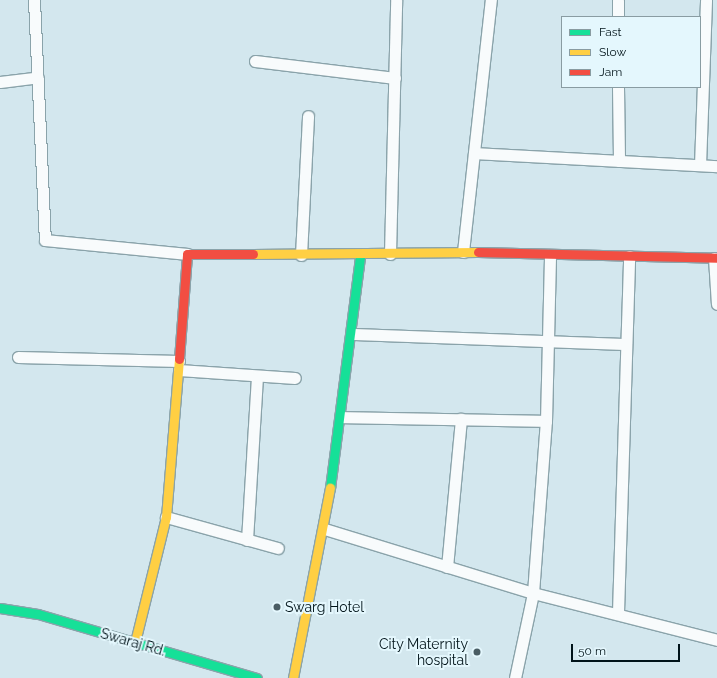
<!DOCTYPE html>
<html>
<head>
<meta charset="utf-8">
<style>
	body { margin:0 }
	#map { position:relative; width:717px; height:678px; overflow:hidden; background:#d3e7ee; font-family:Raleway,sans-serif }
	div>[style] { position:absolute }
	.roads { filter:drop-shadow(1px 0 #8aa3aa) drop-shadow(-1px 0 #8aa3aa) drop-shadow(0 1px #8aa3aa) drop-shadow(0 -1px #8aa3aa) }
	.street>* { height:11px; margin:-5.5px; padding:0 5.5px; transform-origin:5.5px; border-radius:5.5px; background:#f8fbfc }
	.fast>* { height:9px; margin:-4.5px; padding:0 4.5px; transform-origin:4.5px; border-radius:4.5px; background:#16e098 }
	.slow>* { height:9px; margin:-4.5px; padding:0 4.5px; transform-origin:4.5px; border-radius:4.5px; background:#ffcf43 }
	.jam>* { height:9px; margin:-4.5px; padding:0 4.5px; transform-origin:4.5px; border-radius:4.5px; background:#f24e42 }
	.dots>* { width:11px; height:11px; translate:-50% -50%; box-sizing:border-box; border:2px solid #e4f7fd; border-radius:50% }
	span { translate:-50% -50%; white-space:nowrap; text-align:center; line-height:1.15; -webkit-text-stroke:4px #e4f7fd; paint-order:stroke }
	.poi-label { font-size:14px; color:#001319 }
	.left { translate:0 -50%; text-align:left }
	.right { translate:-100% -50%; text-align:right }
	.street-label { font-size:14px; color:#001319 }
	.legend { position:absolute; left:561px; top:16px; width:140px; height:72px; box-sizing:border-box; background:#e4f7fd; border:1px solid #899ca2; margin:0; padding:5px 7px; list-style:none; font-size:12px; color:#001319 }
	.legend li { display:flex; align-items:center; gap:8px; height:20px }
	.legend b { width:20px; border:1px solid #899ca2 }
	.scale { position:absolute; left:571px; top:644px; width:109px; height:18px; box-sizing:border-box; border:2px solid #001319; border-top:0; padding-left:5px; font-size:12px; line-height:14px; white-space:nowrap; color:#001319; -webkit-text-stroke:3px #e4f7fd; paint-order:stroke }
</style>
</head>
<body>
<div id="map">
	<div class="roads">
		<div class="street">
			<div style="left:34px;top:0;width:240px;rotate:87.4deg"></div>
			<div style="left:45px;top:240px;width:143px;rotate:5.6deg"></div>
			<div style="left:618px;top:0;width:17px;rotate:90deg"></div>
			<div style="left:255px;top:61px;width:141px;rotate:6.9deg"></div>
			<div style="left:0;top:82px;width:38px;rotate:-7deg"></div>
			<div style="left:618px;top:87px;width:74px;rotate:89.2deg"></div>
			<div style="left:474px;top:153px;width:243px;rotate:3.1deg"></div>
			<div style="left:700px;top:165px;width:165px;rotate:-87.9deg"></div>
			<div style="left:463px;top:252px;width:254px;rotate:-83.7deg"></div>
			<div style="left:390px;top:254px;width:254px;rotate:-88.6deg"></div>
			<div style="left:301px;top:255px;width:139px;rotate:-87.1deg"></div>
			<div style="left:714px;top:258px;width:46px;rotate:86.3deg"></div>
			<div style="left:353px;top:334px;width:272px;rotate:2.1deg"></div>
			<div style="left:18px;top:357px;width:161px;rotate:1.4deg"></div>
			<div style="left:179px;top:370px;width:116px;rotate:3.9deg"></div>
			<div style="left:341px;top:417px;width:205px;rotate:1.1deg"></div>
			<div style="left:166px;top:517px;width:116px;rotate:15.5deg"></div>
			<div style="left:325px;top:529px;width:218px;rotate:17.1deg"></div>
			<div style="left:533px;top:593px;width:190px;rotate:14.3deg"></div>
			<div style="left:247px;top:540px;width:164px;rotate:-86.5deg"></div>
			<div style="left:447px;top:567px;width:149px;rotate:-84.6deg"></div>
			<div style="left:618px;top:612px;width:356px;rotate:-88.2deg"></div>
			<div style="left:515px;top:678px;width:87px;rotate:-78deg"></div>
			<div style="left:533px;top:593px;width:172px;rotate:-85.7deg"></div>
			<div style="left:546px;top:421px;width:166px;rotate:-88.6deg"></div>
		</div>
		<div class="fast">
			<div style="left:330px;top:488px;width:234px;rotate:-82.6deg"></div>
			<div style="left:0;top:608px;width:38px;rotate:9deg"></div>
			<div style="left:38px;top:614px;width:228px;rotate:16.3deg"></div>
		</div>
		<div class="slow">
			<div style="left:253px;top:254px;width:225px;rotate:-0.5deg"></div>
			<div style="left:135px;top:642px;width:129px;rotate:-76.1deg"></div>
			<div style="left:166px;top:517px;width:159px;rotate:-85.3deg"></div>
			<div style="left:293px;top:678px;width:194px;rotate:-79deg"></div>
		</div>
		<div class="jam">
			<div style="left:478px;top:252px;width:239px;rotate:1.4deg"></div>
			<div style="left:179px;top:359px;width:105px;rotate:-85.6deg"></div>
			<div style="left:187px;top:254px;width:66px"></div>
		</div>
	</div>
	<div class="dots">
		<div style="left:277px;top:607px;background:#4a5d64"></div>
		<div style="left:477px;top:652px;background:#4a5d64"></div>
	</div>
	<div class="poi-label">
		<span class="left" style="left:285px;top:607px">Swarg Hotel</span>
		<span class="right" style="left:468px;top:652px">City Maternity<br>hospital</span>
	</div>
	<div class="street-label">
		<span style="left:133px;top:642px;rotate:16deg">Swaraj Rd.</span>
	</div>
	<ul class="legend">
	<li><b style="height:5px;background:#16e098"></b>Fast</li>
	<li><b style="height:5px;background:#ffcf43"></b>Slow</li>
	<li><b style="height:5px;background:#f24e42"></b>Jam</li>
	</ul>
	<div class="scale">50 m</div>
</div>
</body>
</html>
